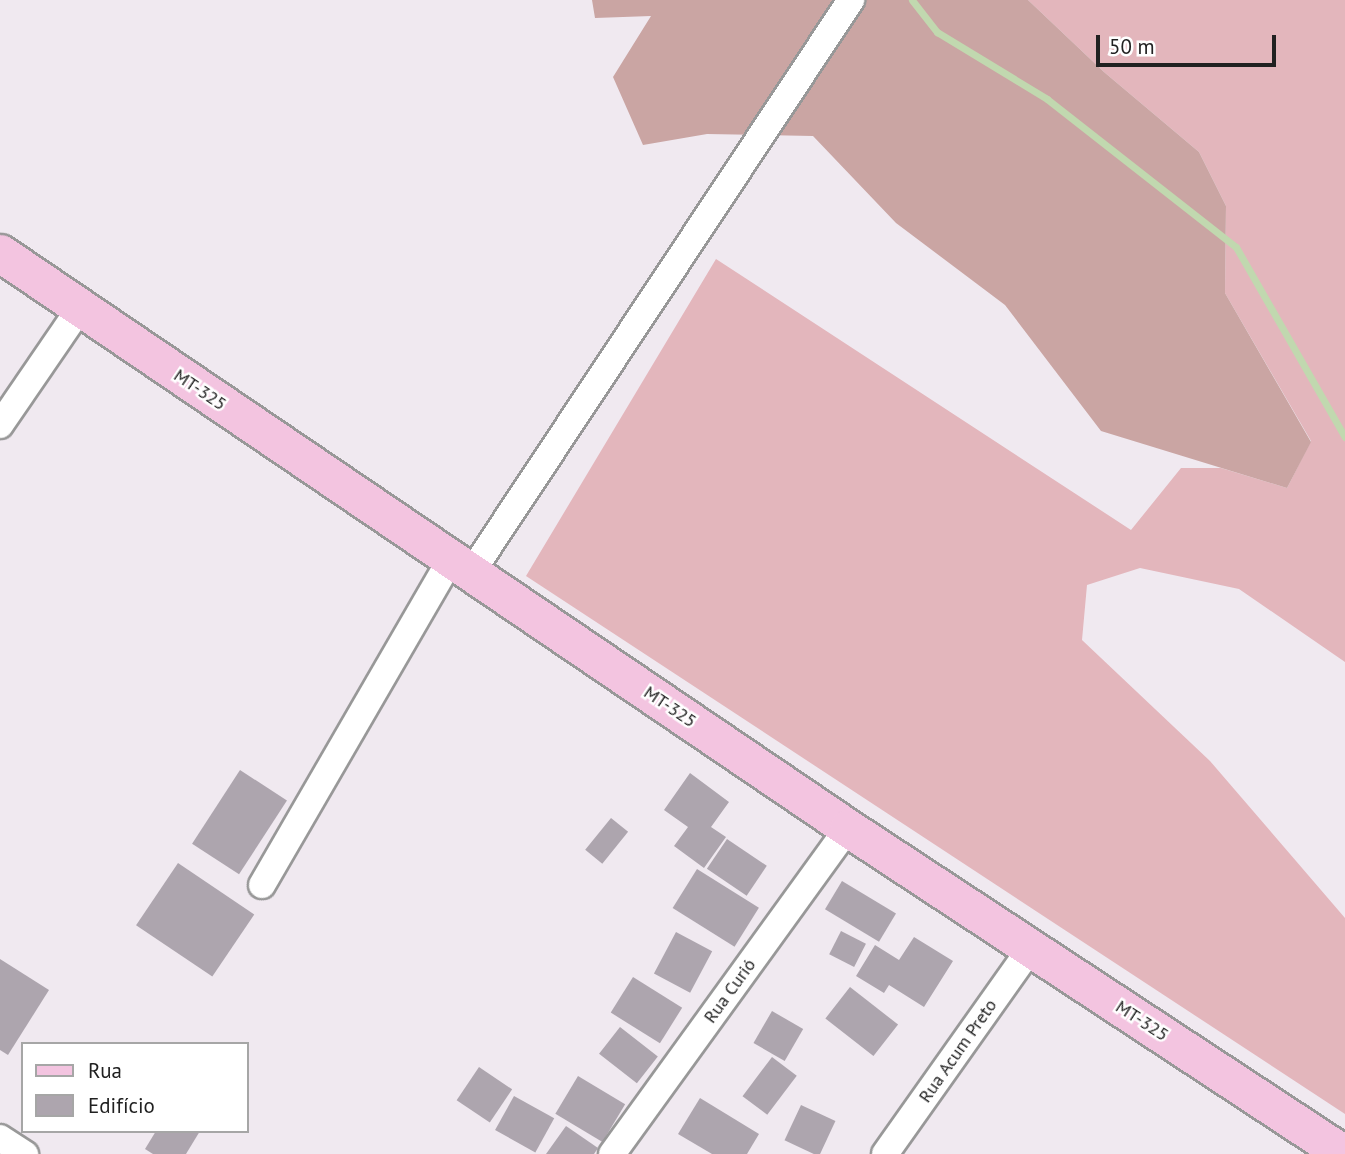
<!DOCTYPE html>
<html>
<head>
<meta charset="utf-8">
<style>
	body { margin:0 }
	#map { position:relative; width:1345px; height:1154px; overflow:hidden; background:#f0e9f0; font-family:"PT Sans",sans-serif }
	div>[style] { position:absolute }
	.grass>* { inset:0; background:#e3b6bc }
	.forest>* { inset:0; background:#caa5a3 }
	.stream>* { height:7px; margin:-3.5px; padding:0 3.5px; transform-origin:3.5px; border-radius:3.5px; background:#c1d8af }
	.building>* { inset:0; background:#ada5ae; transform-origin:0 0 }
	.roads { filter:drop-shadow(2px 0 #989898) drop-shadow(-2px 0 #989898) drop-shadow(0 2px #989898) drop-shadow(0 -2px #989898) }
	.street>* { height:26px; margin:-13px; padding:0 13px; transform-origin:13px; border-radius:13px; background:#fff }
	.secondary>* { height:37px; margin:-18.5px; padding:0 18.5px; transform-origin:18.5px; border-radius:18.5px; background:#f3c4e0 }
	span { translate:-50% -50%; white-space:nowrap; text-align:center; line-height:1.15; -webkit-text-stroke:5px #fff; paint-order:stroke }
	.street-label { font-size:18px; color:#212121 }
	.legend { position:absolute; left:21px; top:1042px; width:228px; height:91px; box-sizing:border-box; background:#fff; border:2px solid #a6a6a6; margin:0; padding:9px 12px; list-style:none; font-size:21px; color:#212121 }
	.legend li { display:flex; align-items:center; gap:14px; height:35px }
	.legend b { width:35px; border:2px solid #a6a6a6 }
	.scale { position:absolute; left:1096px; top:35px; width:180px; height:32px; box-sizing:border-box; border:4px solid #212121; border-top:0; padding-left:9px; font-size:21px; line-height:24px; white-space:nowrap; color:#212121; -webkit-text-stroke:5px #fff; paint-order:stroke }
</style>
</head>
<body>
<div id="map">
	<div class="grass">
		<div style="clip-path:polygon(1028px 0,1345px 0,1345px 662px,1239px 589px,1140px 568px,1087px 585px,1082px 640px,1210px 761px,1345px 918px,1345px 1114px,526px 576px,716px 259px,1131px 530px,1181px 468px,1221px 468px,1287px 488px,1311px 441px,1225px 293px,1226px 206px,1199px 152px,1104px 72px)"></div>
	</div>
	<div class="forest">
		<div style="clip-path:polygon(592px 0,1028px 0,1104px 72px,1199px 152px,1226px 206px,1225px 293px,1311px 442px,1287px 488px,1101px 431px,1005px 305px,896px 223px,813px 136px,707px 134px,643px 145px,613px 77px,651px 16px,595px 18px)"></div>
	</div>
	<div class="stream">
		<div style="left:912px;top:0;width:41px;rotate:52deg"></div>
		<div style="left:937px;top:32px;width:129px;rotate:31.3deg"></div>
		<div style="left:1047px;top:99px;width:240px;rotate:38.1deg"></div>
		<div style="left:1236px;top:247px;width:219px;rotate:60.2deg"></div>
	</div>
	<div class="building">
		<div style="left:240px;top:770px;width:56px;height:88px;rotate:33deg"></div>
		<div style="clip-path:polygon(690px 773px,729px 802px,711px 827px,726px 837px,704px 868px,674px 846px,688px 827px,664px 810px)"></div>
		<div style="left:611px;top:818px;width:22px;height:41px;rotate:39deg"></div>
		<div style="left:727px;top:839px;width:48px;height:36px;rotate:34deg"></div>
		<div style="left:178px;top:863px;width:92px;height:75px;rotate:34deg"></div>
		<div style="left:697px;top:869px;width:73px;height:46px;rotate:32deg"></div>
		<div style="left:842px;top:881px;width:63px;height:33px;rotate:31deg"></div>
		<div style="left:841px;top:931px;width:28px;height:26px;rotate:27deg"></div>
		<div style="left:676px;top:932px;width:41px;height:47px;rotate:28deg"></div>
		<div style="clip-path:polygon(914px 937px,953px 961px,924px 1007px,889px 985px,884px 993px,856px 976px,875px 945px,899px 960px)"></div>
		<div style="clip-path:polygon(0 959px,49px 990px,8px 1055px,0 1050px)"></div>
		<div style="left:633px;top:977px;width:58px;height:42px;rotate:32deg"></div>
		<div style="left:850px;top:987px;width:61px;height:40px;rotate:38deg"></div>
		<div style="left:772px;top:1011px;width:36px;height:37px;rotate:30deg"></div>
		<div style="left:620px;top:1027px;width:48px;height:34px;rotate:38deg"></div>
		<div style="left:772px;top:1057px;width:31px;height:49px;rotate:37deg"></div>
		<div style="left:479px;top:1067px;width:40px;height:40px;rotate:34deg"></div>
		<div style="left:578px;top:1076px;width:55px;height:44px;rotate:31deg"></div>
		<div style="left:514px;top:1096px;width:46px;height:39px;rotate:29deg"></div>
		<div style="clip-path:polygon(700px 1098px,759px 1134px,747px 1154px,712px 1154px,678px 1134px)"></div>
		<div style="left:801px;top:1105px;width:38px;height:39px;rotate:25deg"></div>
		<div style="clip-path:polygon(566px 1126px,598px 1148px,594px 1154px,546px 1154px)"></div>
		<div style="clip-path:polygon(156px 1131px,200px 1131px,186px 1154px,153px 1154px,145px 1149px)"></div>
	</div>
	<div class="roads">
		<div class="street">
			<div style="left:0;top:425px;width:142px;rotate:-55.6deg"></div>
			<div style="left:471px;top:573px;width:688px;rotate:-56.45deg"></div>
			<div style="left:262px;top:885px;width:377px;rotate:-59.9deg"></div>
			<div style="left:0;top:1138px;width:30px;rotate:33deg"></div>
			<div style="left:612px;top:1154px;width:402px;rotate:-54.1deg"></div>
			<div style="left:885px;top:1154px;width:252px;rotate:-54.7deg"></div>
		</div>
		<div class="secondary">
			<div style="left:0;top:253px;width:1025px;rotate:34.14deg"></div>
			<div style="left:848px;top:828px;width:594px;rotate:33.32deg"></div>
		</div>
	</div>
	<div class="street-label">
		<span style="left:200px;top:390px;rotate:34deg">MT-325</span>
		<span style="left:670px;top:707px;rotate:34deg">MT-325</span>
		<span style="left:730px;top:991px;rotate:-54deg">Rua Curió</span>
		<span style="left:1142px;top:1021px;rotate:33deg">MT-325</span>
		<span style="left:958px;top:1051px;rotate:-55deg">Rua Acum Preto</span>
	</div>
	<ul class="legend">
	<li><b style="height:9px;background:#f3c4e0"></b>Rua</li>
	<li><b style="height:19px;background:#ada5ae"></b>Edifício</li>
	</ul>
	<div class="scale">50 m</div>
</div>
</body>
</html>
